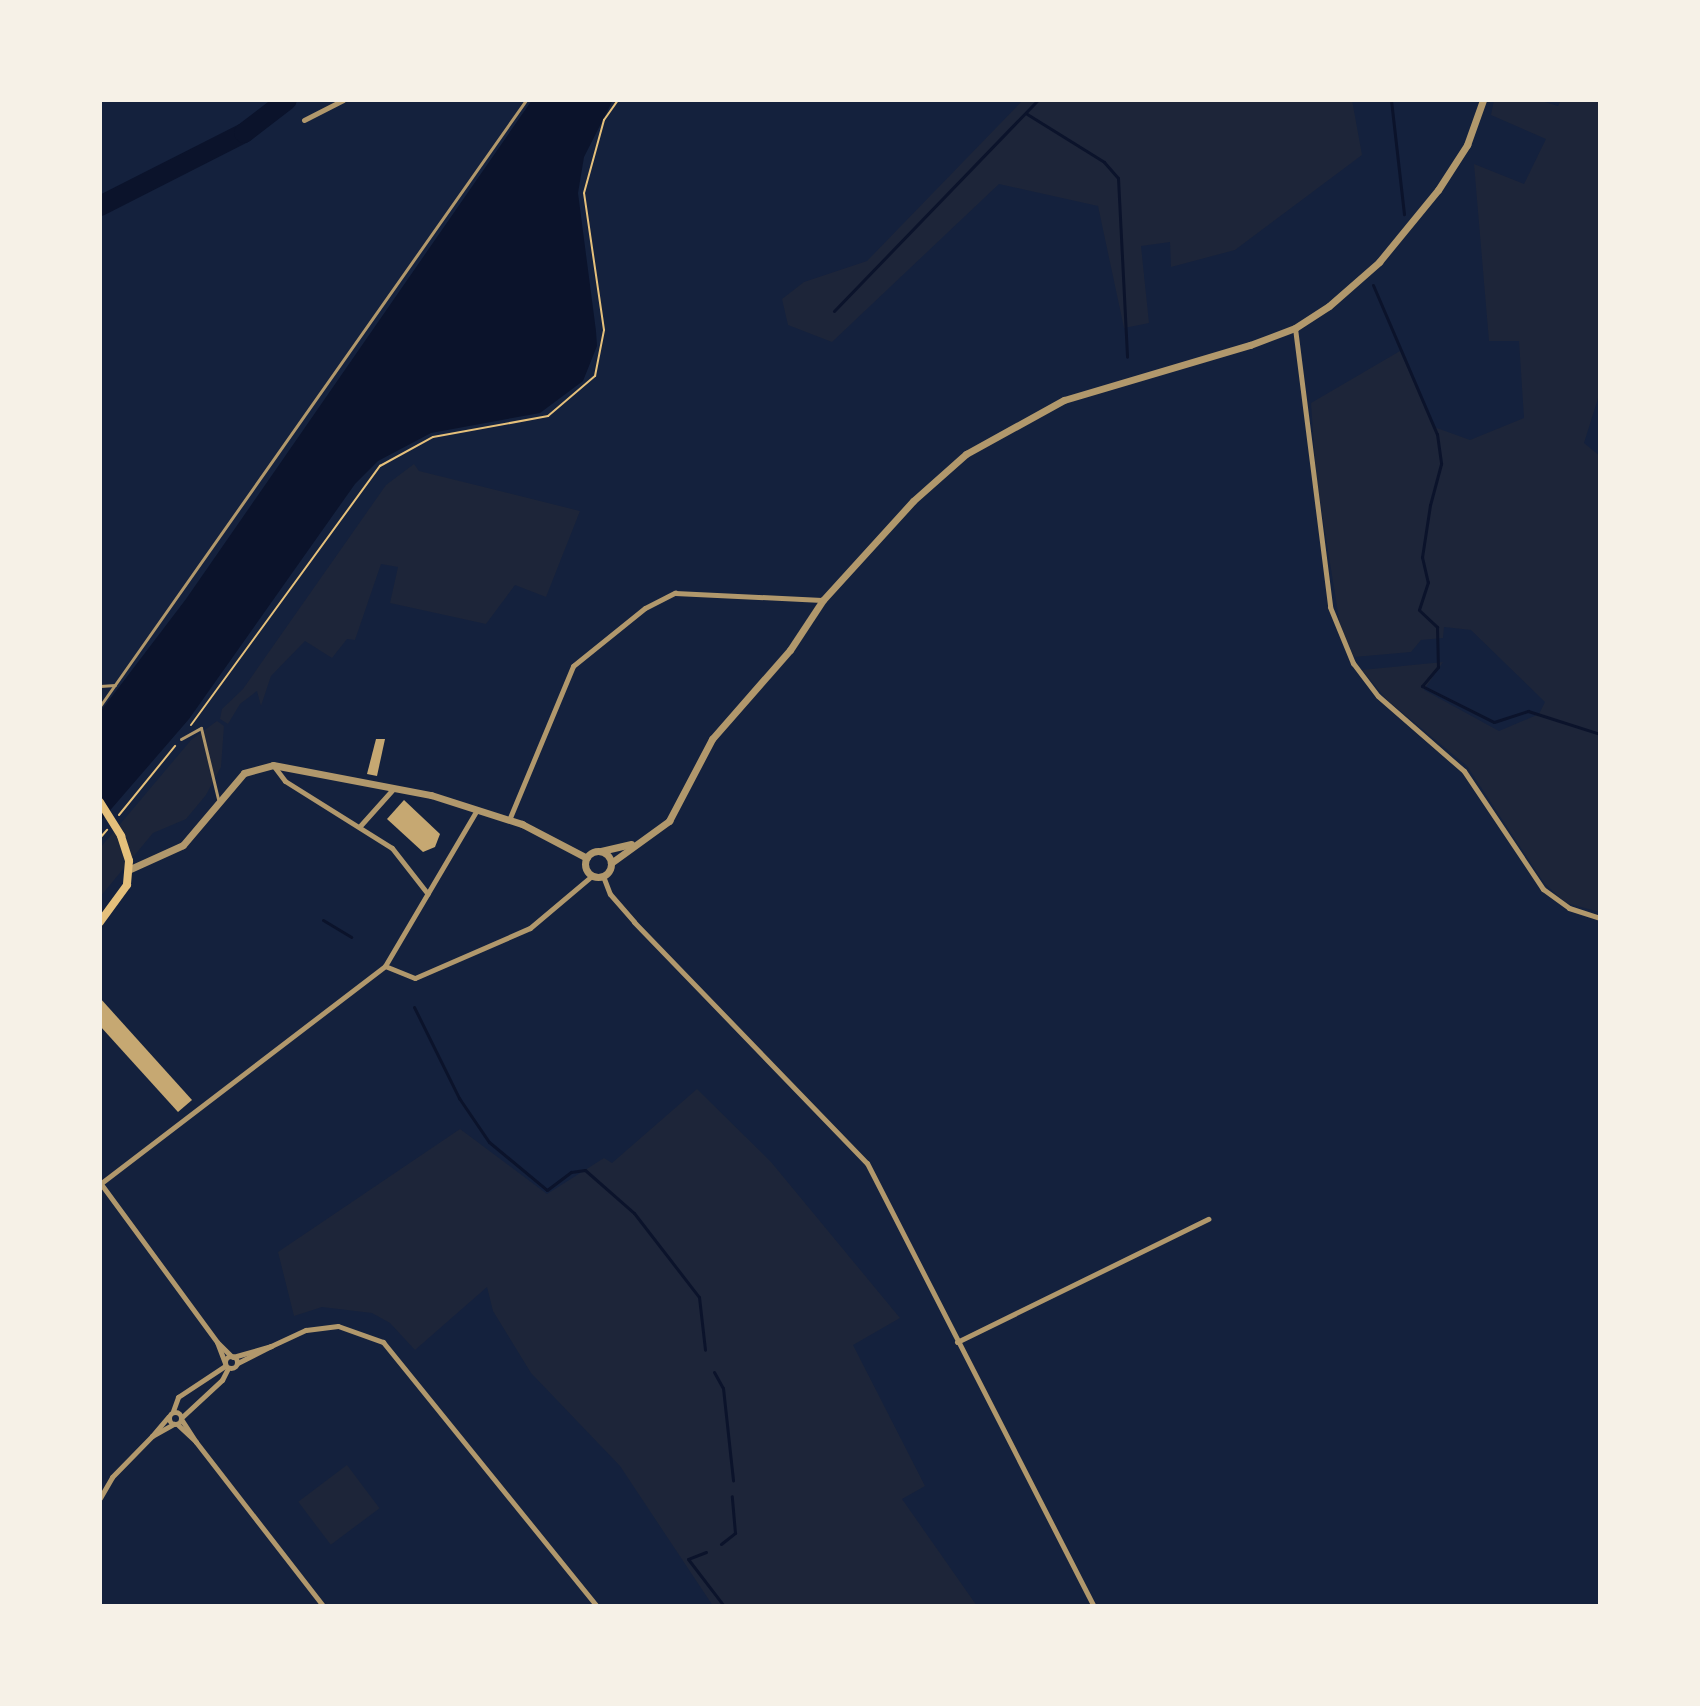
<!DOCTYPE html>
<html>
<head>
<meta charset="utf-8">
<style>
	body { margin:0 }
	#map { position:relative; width:1700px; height:1706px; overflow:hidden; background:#14213d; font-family:"Nunito Sans",sans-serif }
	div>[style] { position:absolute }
	.green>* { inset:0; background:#1d2539; transform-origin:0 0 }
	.water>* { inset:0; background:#0b132b }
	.stream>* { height:3px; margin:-1.5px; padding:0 1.5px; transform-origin:1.5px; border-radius:1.5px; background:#0b132b }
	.river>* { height:20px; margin:-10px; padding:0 10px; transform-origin:10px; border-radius:10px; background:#0b132b }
	.building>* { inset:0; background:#c6a872 }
	.path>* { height:2px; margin:-1px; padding:0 1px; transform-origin:1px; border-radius:1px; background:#e5c07b }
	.service>* { height:3px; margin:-1.5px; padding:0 1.5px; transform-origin:1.5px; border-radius:1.5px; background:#b1986c }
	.minor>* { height:5px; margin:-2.5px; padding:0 2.5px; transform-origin:2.5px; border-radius:2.5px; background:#b1986c }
	.minor>.ring { margin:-2.5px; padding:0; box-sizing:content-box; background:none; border:5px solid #b1986c; border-radius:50% }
	.tertiary>* { height:7px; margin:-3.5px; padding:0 3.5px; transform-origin:3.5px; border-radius:3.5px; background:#b1986c }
	.tertiary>.ring { margin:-3.5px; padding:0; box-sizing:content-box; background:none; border:7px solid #b1986c; border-radius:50% }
	.secondary>* { height:8px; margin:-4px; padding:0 4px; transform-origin:4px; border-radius:4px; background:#e5c07b }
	span { translate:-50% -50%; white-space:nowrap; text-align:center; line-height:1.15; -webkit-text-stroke:8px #f6f1e7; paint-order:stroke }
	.frame { position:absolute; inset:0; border:102px solid #f6f1e7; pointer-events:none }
</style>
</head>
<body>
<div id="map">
	<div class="green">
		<div style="clip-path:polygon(1023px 100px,1352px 100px,1362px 155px,1235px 250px,1171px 267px,1170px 242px,1141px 246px,1149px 323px,1124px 328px,1098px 206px,999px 184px,832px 342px,788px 325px,782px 299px,804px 282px,867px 261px)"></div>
		<div style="clip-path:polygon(1494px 100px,1538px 100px,1558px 106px,1561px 100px,1600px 100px,1600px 392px,1584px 443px,1600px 456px,1600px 912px,1566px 903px,1544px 883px,1467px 766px,1387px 700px,1362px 670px,1443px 662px,1424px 690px,1499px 731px,1539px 714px,1545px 702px,1471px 630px,1444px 627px,1443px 638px,1421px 640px,1411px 652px,1354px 657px,1340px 625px,1316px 476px,1311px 403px,1400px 351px,1434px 427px,1470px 440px,1524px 418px,1519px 341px,1489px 341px,1474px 164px,1524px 184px,1546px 139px,1491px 115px)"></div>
		<div style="clip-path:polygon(414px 464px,419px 471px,580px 511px,546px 597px,515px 585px,486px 624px,390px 603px,398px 567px,381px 564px,355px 640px,347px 639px,332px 658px,305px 641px,271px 676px,261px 706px,257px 691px,240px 704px,228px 724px,220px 719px,222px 709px,243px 689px,386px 485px)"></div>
		<div style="clip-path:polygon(217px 721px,224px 726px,221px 767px,206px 795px,186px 819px,153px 833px,100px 897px,100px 848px,191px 740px)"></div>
		<div style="clip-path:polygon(697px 1089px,771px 1162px,900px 1318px,853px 1345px,925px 1486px,902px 1499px,977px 1606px,713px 1606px,620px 1466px,531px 1373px,493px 1311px,487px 1287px,415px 1350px,390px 1323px,372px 1313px,322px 1307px,294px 1316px,278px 1252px,460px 1129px,547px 1194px,604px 1158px,612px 1163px)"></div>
		<div style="left:347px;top:1465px;width:54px;height:61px;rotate:53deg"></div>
	</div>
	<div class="water">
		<div style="clip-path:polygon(532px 100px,613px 100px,584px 157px,578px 193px,596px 331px,597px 346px,583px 381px,540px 413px,431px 433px,378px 461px,355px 484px,189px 719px,100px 822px,100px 712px,186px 599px)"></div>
	</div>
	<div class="stream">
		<div style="left:1391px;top:100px;width:115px;rotate:83.5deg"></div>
		<div style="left:1027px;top:114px;width:91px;rotate:31.9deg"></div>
		<div style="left:1104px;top:162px;width:21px;rotate:49deg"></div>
		<div style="left:1118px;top:178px;width:179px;rotate:87.1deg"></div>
		<div style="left:1373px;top:285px;width:162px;rotate:66.8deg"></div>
		<div style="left:1437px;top:434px;width:30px;rotate:82deg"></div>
		<div style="left:1441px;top:464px;width:42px;rotate:105deg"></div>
		<div style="left:1430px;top:505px;width:53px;rotate:98.7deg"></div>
		<div style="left:1422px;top:557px;width:26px;rotate:77deg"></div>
		<div style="left:1428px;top:582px;width:29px;rotate:108deg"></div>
		<div style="left:1419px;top:610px;width:25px;rotate:43deg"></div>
		<div style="left:1437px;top:627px;width:40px;rotate:88.6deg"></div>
		<div style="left:1438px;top:667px;width:25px;rotate:130deg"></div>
		<div style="left:1422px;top:686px;width:80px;rotate:26.6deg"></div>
		<div style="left:1494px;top:722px;width:36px;rotate:-18deg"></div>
		<div style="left:1528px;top:711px;width:76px;rotate:17.7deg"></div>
		<div style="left:834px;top:311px;width:293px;rotate:-46deg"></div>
		<div style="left:323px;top:920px;width:33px;rotate:31deg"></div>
		<div style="left:414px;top:1007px;width:102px;rotate:63.7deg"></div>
		<div style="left:459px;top:1098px;width:53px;rotate:55.7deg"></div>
		<div style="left:489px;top:1142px;width:75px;rotate:39.6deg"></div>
		<div style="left:547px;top:1190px;width:30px;rotate:-37deg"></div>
		<div style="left:571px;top:1172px;width:14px;rotate:-8deg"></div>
		<div style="left:585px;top:1170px;width:65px;rotate:41.3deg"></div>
		<div style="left:634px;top:1213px;width:106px;rotate:52.3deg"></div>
		<div style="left:699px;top:1297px;width:53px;rotate:83.5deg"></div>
		<div style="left:714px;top:1372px;width:18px;rotate:61deg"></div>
		<div style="left:723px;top:1388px;width:93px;rotate:83.8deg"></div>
		<div style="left:721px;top:1544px;width:18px;rotate:-38deg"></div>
		<div style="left:735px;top:1533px;width:37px;rotate:-95deg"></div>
		<div style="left:706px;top:1552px;width:19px;rotate:159deg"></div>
		<div style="left:688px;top:1559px;width:59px;rotate:52.5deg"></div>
	</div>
	<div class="river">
		<div style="left:100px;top:206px;width:161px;rotate:-26.9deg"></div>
		<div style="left:244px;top:133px;width:54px;rotate:-37.5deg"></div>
	</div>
	<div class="building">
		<div style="clip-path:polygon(376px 739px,385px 739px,377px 776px,367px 774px)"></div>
		<div style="clip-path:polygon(404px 800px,440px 834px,435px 847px,423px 852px,387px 819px)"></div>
		<div style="clip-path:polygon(100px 998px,192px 1100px,178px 1112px,100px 1026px)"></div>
	</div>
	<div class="path">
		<div style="left:191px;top:725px;width:321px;rotate:-53.9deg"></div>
		<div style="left:380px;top:466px;width:60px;rotate:-28.7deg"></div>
		<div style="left:433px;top:437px;width:117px;rotate:-10.3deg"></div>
		<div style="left:548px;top:416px;width:62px;rotate:-40.4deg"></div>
		<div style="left:595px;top:376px;width:47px;rotate:-78.9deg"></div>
		<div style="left:604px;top:330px;width:138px;rotate:-98.3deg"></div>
		<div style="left:584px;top:193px;width:76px;rotate:-74.7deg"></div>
		<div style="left:604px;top:120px;width:24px;rotate:-55deg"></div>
		<div style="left:119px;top:815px;width:89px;rotate:-50.9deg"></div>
		<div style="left:100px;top:838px;width:11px;rotate:-49deg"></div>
	</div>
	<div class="service">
		<div style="left:100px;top:686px;width:15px;rotate:-4deg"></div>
		<div style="left:100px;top:706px;width:741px;rotate:-54.89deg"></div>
		<div style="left:181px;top:739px;width:23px;rotate:-29deg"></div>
		<div style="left:201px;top:728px;width:73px;rotate:76.5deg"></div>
	</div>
	<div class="minor">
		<div style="left:304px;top:120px;width:44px;rotate:-27.1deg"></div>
		<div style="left:1295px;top:328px;width:281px;rotate:82.8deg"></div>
		<div style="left:1330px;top:607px;width:61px;rotate:67.7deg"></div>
		<div style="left:1353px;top:663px;width:41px;rotate:52.9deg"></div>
		<div style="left:1378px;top:696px;width:114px;rotate:41.1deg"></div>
		<div style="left:1464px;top:771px;width:142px;rotate:56.2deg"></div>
		<div style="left:1543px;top:889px;width:32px;rotate:36deg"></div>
		<div style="left:1569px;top:908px;width:33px;rotate:18deg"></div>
		<div style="left:273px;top:765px;width:20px;rotate:53deg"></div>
		<div style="left:285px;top:781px;width:126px;rotate:32.1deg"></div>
		<div style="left:392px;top:848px;width:58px;rotate:52deg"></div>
		<div style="left:509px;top:820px;width:167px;rotate:-67.4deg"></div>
		<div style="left:573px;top:666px;width:92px;rotate:-38.9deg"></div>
		<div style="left:645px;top:608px;width:34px;rotate:-27deg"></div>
		<div style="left:675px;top:593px;width:147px;rotate:2.7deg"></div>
		<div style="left:360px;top:826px;width:51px;rotate:-48.2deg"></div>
		<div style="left:603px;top:876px;width:19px;rotate:69deg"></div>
		<div style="left:610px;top:894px;width:37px;rotate:49deg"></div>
		<div style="left:634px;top:922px;width:335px;rotate:46deg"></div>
		<div style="left:867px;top:1163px;width:498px;rotate:62.9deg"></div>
		<div style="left:385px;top:966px;width:32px;rotate:22deg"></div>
		<div style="left:415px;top:978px;width:125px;rotate:-23.5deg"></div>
		<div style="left:530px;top:928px;width:82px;rotate:-40.1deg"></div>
		<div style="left:100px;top:1184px;width:359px;rotate:-37.4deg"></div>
		<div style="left:385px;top:966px;width:181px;rotate:-59.5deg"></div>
		<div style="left:101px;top:1184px;width:196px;rotate:53.7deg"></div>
		<div style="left:957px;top:1342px;width:280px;rotate:-26.1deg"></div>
		<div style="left:271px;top:1346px;width:38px;rotate:-25deg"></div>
		<div style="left:306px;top:1330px;width:32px;rotate:-7deg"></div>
		<div style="left:338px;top:1326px;width:48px;rotate:19.6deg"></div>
		<div style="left:383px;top:1342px;width:340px;rotate:51deg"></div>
		<div class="ring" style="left:225px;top:1356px;width:7px;height:7px"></div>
		<div style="left:233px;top:1357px;width:40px;rotate:-16deg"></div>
		<div style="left:271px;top:1346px;width:38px;rotate:153deg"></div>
		<div style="left:225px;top:1363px;width:22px;rotate:-111deg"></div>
		<div style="left:217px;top:1342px;width:20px;rotate:45deg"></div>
		<div style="left:173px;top:1411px;width:15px;rotate:-70deg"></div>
		<div style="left:178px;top:1397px;width:56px;rotate:-33.4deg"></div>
		<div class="ring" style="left:169px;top:1412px;width:7px;height:7px"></div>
		<div style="left:168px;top:1417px;width:25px;rotate:130deg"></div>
		<div style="left:152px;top:1436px;width:25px;rotate:-29deg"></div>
		<div style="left:181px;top:1418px;width:56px;rotate:-42.8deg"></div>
		<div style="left:222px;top:1380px;width:13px;rotate:-63deg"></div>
		<div style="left:177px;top:1424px;width:26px;rotate:43deg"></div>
		<div style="left:196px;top:1442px;width:27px;rotate:-123deg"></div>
		<div style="left:196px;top:1442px;width:207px;rotate:52.2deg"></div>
		<div style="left:100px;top:1498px;width:24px;rotate:-60deg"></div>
		<div style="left:112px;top:1477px;width:57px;rotate:-45.7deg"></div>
	</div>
	<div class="tertiary">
		<div style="left:601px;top:851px;width:31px;rotate:-13deg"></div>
		<div class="ring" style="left:585px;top:851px;width:19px;height:19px"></div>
		<div style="left:611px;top:863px;width:72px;rotate:-35.9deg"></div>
		<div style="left:669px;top:821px;width:93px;rotate:-62.3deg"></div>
		<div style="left:712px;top:739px;width:118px;rotate:-48.8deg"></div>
		<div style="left:790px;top:650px;width:60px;rotate:-56.6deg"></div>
		<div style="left:823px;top:600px;width:134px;rotate:-47.7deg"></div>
		<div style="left:913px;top:501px;width:71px;rotate:-41.6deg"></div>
		<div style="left:966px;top:454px;width:112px;rotate:-28.9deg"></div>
		<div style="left:1064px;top:400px;width:194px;rotate:-16.5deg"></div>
		<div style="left:1250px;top:345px;width:48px;rotate:-20.7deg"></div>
		<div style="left:1295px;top:328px;width:40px;rotate:-32.9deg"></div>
		<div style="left:1329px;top:306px;width:67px;rotate:-41.3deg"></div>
		<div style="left:1379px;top:262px;width:93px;rotate:-50.7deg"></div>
		<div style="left:1438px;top:190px;width:54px;rotate:-57.2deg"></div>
		<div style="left:1467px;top:145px;width:48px;rotate:-70.4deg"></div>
		<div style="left:128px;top:870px;width:60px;rotate:-24.4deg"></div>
		<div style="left:183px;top:845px;width:94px;rotate:-49.7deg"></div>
		<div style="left:244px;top:773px;width:30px;rotate:-15deg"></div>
		<div style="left:273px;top:765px;width:161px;rotate:10.8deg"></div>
		<div style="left:431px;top:795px;width:96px;rotate:17.7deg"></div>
		<div style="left:522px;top:824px;width:73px;rotate:27.6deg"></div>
	</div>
	<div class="secondary">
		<div style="left:100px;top:802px;width:40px;rotate:58deg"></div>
		<div style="left:121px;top:836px;width:26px;rotate:72deg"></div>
		<div style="left:129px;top:861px;width:24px;rotate:95deg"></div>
		<div style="left:127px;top:885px;width:46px;rotate:126.1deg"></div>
	</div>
	<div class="frame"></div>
</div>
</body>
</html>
